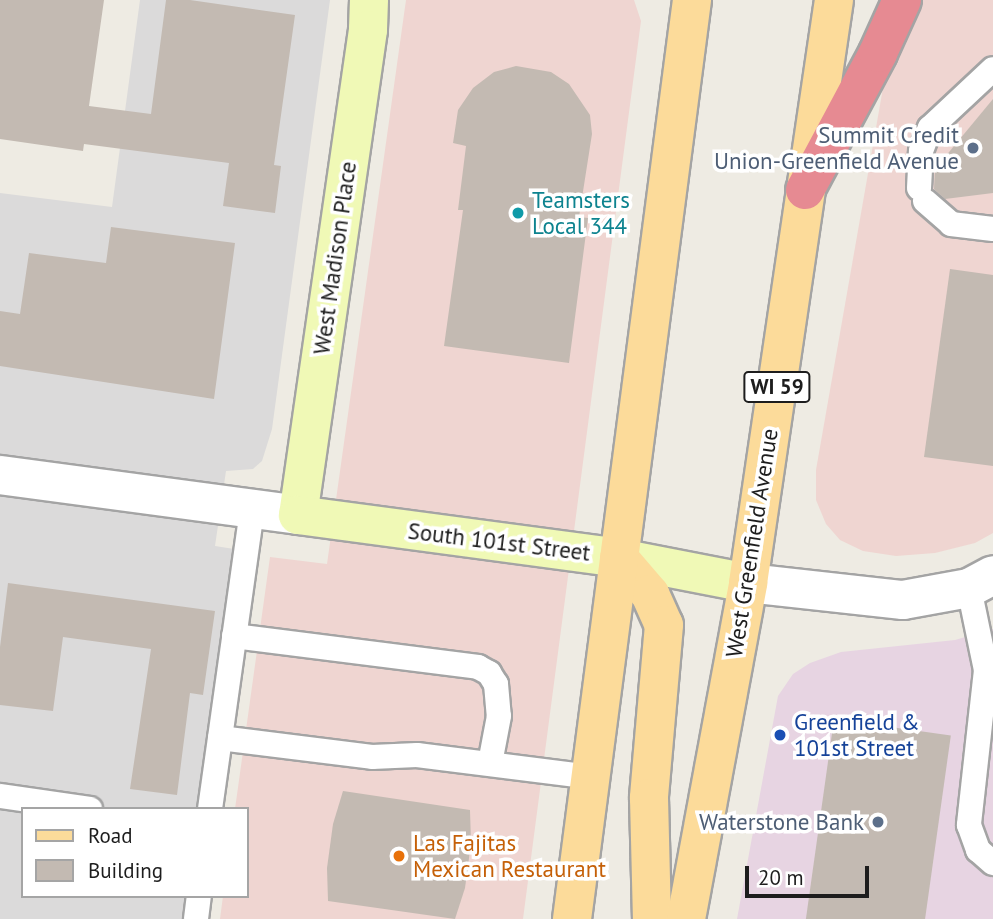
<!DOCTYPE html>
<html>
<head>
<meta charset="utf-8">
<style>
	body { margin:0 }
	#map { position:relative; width:993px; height:919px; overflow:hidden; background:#eeebe3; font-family:"PT Sans",sans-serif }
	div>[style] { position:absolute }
	.residential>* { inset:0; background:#dbdada }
	.commercial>* { inset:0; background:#efd5d1 }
	.industrial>* { inset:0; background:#e7d4e2 }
	.building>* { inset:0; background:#c3bab2; transform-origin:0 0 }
	.roads { filter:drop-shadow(2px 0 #a4a4a4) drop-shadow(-2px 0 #a4a4a4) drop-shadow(0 2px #a4a4a4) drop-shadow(0 -2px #a4a4a4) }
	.lane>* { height:24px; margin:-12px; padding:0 12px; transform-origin:12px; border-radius:12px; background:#fff }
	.street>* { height:38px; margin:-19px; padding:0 19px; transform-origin:19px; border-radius:19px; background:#fff }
	.secondary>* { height:38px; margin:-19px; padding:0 19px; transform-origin:19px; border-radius:19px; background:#f0f9b6 }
	.primary>* { height:38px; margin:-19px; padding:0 19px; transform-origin:19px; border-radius:19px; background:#fcdb9a }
	.highway>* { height:38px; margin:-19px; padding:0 19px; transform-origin:19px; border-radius:19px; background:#e68a92 }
	.dots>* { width:19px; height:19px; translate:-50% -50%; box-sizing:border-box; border:4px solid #fff; border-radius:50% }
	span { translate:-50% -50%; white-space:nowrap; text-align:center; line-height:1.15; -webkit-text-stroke:7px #fff; paint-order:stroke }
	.shield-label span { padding:2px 5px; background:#fff; border:2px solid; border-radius:5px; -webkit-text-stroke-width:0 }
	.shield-label { font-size:21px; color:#1d1d1d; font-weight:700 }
	.service-label { font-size:23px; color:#4e5e75 }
	.right { translate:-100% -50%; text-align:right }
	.culture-label { font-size:23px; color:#0d838f }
	.left { translate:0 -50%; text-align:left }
	.street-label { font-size:23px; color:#1d1d1d }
	.transit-label { font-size:23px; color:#164399 }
	.food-label { font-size:23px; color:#c56008 }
	.legend { position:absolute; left:21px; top:807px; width:228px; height:91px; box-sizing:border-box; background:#fff; border:2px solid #a5a5a5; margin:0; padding:9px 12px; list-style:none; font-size:21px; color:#1d1d1d }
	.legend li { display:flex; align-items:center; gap:14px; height:35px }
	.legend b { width:35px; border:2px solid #a5a5a5 }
	.scale { position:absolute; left:745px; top:866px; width:124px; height:32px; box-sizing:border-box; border:4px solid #1d1d1d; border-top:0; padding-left:9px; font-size:21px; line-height:24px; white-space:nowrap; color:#1d1d1d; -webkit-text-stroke:5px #fff; paint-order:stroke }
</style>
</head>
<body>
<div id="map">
	<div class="residential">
		<div style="clip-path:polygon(140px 0,330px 0,272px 429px,262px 461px,253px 469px,226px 471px,215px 546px,234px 549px,199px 809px,23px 809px,23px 896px,186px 896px,183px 919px,0 919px,0 193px,112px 207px)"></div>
	</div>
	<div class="commercial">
		<div style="clip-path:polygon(406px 0,634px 0,641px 21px,523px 919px,220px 919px,223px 896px,247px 896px,247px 809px,235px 809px,270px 557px,327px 564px)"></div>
		<div style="clip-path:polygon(915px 0,993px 0,993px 533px,975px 543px,935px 553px,896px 556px,863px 551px,840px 540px,826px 524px,816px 500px,816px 470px,887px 65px)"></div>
	</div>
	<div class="industrial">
		<div style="clip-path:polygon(993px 629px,993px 919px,737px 919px,778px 696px,793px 674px,810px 663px,841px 652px,955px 640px)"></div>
	</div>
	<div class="building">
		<div style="clip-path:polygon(0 0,104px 0,89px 106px,151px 114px,166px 0,190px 0,295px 15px,274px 165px,281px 166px,275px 213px,223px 206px,229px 163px,84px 144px,83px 151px,0 139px)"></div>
		<div style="clip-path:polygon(516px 66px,551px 72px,569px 84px,590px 115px,592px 134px,579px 217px,588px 218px,569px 363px,444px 346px,463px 210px,458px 210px,466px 146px,453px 143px,458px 110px,473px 88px,494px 72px)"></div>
		<div style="clip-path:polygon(993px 99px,993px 193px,945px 199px,934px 189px,935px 169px)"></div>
		<div style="clip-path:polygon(111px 227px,235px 243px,214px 399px,0 366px,0 311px,20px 314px,29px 253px,106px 263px)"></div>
		<div style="clip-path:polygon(950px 269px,993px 275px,993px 466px,924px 457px)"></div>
		<div style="clip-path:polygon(8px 583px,215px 611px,203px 695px,190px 693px,177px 795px,130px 789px,151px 649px,63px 637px,53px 711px,0 705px,0 647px)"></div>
		<div style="left:834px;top:719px;width:118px;height:202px;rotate:8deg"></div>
		<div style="clip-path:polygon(343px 791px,470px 810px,471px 843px,465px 888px,455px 919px,328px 901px,327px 868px,333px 824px)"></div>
	</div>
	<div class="roads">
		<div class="lane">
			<div style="left:919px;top:188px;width:37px;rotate:-87deg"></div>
			<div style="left:921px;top:151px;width:25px;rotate:-69deg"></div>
			<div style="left:930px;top:128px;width:86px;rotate:-43.1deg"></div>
			<div style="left:925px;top:201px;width:35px;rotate:41deg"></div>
			<div style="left:951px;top:224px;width:42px;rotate:6.8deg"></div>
			<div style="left:969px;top:588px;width:84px;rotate:78.3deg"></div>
			<div style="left:986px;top:670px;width:156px;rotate:96.3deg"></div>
			<div style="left:969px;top:825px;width:27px;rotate:70deg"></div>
			<div style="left:978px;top:850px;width:20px;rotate:41deg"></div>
			<div style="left:234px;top:636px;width:246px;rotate:7.2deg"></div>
			<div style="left:478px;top:667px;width:13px;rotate:29deg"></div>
			<div style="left:489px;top:673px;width:13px;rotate:58deg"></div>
			<div style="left:496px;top:684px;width:32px;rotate:85deg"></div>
			<div style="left:499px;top:716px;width:48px;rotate:100.8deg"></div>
			<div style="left:220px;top:738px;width:153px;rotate:7.1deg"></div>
			<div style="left:372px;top:757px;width:45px;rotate:-2.5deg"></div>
			<div style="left:417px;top:755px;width:175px;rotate:7.2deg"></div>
			<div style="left:0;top:796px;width:91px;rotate:8.2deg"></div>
			<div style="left:210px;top:809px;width:302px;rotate:-82deg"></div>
			<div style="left:196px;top:919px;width:23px;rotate:-83deg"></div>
		</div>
		<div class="street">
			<div style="left:0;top:475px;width:301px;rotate:7.6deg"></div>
			<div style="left:748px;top:583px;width:156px;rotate:6.3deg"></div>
			<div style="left:903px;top:600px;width:67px;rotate:-10.3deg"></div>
			<div style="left:969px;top:588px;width:27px;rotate:-28deg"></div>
		</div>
		<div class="secondary">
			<div style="left:369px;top:0;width:30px;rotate:92deg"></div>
			<div style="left:368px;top:30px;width:490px;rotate:98.2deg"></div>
			<div style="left:298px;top:515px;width:324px;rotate:7.6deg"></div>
			<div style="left:619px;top:558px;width:131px;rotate:11deg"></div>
		</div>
		<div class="primary">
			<div style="left:619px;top:558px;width:48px;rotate:49.3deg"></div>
			<div style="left:650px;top:594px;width:34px;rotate:66deg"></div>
			<div style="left:664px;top:625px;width:174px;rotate:95deg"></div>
			<div style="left:649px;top:798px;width:121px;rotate:88.6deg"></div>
			<div style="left:572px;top:919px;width:927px;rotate:-82.56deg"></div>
			<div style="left:686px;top:919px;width:342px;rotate:-79.5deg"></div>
			<div style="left:748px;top:583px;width:589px;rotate:-81.61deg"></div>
		</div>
		<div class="highway">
			<div style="left:805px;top:190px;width:155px;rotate:-61.9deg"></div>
			<div style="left:878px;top:53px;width:58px;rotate:-65.6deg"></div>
		</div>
	</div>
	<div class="dots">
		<div style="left:973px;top:148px;background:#5c6f8a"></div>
		<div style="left:518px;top:213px;background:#0f9aa8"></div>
		<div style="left:780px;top:735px;background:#1a4fb4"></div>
		<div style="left:878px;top:822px;background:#5c6f8a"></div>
		<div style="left:399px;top:856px;background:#e8710a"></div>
	</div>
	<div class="shield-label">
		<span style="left:777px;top:387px">WI 59</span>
	</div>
	<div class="service-label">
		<span class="right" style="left:959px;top:148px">Summit Credit<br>Union-Greenfield Avenue</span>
		<span class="right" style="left:864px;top:822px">Waterstone Bank</span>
	</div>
	<div class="culture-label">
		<span class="left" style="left:532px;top:213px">Teamsters<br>Local 344</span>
	</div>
	<div class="street-label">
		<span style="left:335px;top:258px;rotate:-82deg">West Madison Place</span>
		<span style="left:499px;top:542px;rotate:7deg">South 101st Street</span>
		<span style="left:752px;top:543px;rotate:-81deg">West Greenfield Avenue</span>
	</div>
	<div class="transit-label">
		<span class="left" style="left:794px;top:735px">Greenfield &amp;<br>101st Street</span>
	</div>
	<div class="food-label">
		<span class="left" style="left:413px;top:856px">Las Fajitas<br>Mexican Restaurant</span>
	</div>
	<ul class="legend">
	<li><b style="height:9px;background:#fcdb9a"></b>Road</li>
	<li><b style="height:19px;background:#c3bab2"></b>Building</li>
	</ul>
	<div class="scale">20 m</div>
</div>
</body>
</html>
